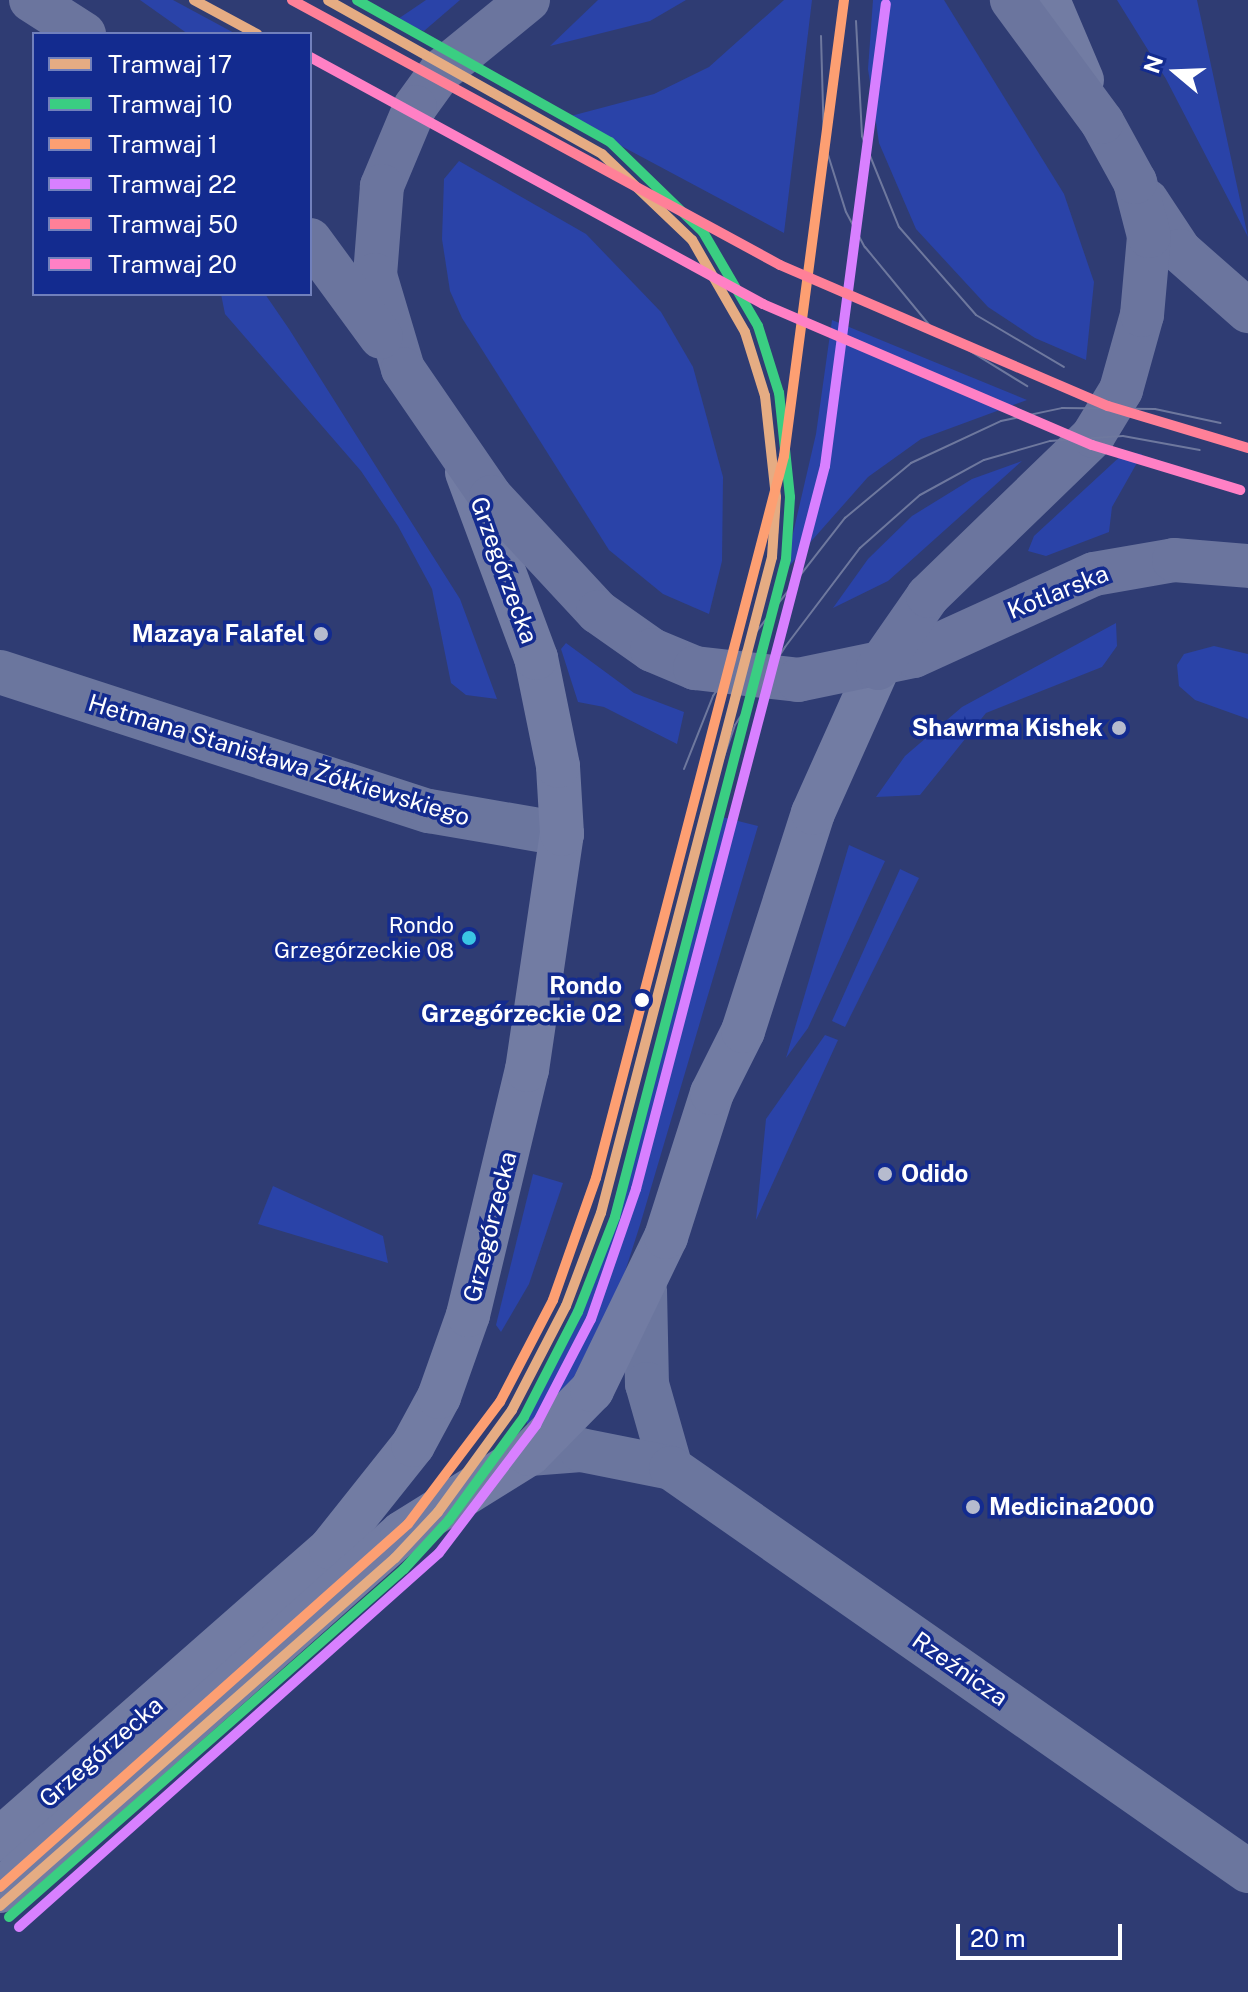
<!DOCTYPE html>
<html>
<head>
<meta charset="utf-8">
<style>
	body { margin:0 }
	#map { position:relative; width:1248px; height:1992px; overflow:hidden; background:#2f3c73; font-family:"Public Sans",sans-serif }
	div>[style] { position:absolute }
	.green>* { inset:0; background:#2a43a8 }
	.street>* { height:44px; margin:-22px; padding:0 22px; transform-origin:22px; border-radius:22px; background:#6b769e }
	.secondary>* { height:44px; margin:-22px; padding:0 22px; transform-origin:22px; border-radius:22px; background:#727ca3 }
	.primary>* { height:44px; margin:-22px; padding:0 22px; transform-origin:22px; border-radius:22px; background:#6b759e }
	.tram>* { height:2px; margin:-1px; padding:0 1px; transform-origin:1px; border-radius:1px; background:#6e789e }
	.tram-1>* { height:10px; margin:-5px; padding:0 5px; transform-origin:5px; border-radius:5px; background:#e5ac83 }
	.tram-2>* { height:10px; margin:-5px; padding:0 5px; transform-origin:5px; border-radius:5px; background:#3ace82 }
	.tram-3>* { height:10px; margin:-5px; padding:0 5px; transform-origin:5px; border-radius:5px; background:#fd9f72 }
	.tram-4>* { height:10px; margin:-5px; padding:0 5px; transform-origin:5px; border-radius:5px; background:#d880ff }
	.tram-5>* { height:10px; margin:-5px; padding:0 5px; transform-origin:5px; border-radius:5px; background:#ff8098 }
	.tram-6>* { height:10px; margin:-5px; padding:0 5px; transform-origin:5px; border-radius:5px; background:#ff80c5 }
	.dots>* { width:22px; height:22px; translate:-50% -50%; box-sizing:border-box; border:4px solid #132b8f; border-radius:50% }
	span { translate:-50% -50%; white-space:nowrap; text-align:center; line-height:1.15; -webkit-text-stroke:7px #132b8f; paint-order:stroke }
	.bus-label { font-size:22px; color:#fff }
	.right { translate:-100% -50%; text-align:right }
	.street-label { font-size:24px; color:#fff }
	.poi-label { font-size:24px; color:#fff; font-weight:700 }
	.left { translate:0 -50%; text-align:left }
	.stop-label { font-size:24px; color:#fff; font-weight:700 }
	.legend { position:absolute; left:32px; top:32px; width:280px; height:264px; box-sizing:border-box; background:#132b8f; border:2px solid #7180bc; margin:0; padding:10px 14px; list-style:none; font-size:24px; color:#fff }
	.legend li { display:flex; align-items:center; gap:16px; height:40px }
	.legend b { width:40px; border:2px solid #7180bc }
	.north { position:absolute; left:1136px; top:32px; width:80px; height:80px; -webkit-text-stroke:6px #132b8f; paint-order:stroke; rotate:289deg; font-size:22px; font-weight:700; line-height:32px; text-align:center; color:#fff }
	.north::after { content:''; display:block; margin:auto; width:28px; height:36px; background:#fff; clip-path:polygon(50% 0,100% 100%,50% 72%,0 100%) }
	.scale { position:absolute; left:956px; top:1924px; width:166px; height:36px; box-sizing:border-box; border:4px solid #fff; border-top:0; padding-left:10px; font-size:24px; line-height:28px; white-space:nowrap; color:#fff; -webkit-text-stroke:6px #132b8f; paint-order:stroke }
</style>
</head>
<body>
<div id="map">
	<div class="green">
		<div style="clip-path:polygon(140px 0,173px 0,236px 34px,188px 34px)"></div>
		<div style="clip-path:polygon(426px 0,460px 0,424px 31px,395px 21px)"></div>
		<div style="clip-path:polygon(598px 0,686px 0,650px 21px,550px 46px)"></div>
		<div style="clip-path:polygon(784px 0,812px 0,784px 233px,567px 117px,654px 94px,709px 67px)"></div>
		<div style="clip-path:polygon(873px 0,944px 0,1064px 194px,1094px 282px,1086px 360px,1035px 338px,988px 307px,916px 229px,879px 143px,868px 69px)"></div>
		<div style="clip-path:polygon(1117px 0,1197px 0,1248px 237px,1166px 79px)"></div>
		<div style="clip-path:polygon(459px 161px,586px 234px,661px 312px,693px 367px,723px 477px,722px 561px,709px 614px,663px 594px,609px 550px,462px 318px,450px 291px,442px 239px,444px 179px)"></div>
		<div style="clip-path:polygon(221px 294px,265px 294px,289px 329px,460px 599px,497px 699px,466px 695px,451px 683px,432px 589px,398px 526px,361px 471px,225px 314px)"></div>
		<div style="clip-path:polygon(832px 320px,1027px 400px,921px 439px,868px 477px,784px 572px,816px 434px)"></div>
		<div style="clip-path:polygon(1125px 452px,1142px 454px,1112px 507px,1109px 532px,1046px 556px,1028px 551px,1034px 536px)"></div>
		<div style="clip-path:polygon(1022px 461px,888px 581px,833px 608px,868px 559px,912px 516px,972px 479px)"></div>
		<div style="clip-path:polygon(1116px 623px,1117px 646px,1102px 667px,986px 713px,920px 795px,876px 797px,905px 756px,962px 707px)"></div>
		<div style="clip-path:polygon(566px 643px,634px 693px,684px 712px,677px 744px,604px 707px,578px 702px,561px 649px)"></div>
		<div style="clip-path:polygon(1214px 646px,1248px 654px,1248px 719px,1195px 700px,1179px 686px,1177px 665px,1184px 654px)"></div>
		<div style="clip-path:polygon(718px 816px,758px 826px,640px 1225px,622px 1281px,573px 1379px,528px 1425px,523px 1416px,601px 1250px)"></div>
		<div style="clip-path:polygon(849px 845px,885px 861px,808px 1028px,786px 1058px)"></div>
		<div style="clip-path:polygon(900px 869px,919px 878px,845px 1027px,832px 1021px)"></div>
		<div style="clip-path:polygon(825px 1035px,838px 1040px,756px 1220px,766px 1119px)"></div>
		<div style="clip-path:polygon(533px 1174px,563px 1183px,529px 1284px,501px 1332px,496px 1325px)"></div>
		<div style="clip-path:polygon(273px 1186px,383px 1236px,388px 1263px,258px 1224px)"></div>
	</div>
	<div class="street">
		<div style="left:0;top:672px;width:451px;rotate:18deg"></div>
		<div style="left:429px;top:811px;width:135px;rotate:9.8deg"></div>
		<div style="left:645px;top:1290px;width:94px;rotate:88.8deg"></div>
		<div style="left:647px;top:1384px;width:87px;rotate:74.1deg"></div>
		<div style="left:529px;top:1454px;width:52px;rotate:-4.4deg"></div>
		<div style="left:581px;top:1450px;width:92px;rotate:11.3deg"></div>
		<div style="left:671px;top:1468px;width:704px;rotate:34.93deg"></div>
	</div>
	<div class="secondary">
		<div style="left:1048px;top:0;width:87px;rotate:67deg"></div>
		<div style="left:0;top:1839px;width:441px;rotate:-41.3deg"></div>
		<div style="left:331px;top:1548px;width:132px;rotate:-51.5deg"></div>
		<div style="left:413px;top:1445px;width:55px;rotate:-61.6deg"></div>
		<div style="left:439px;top:1397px;width:87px;rotate:-70.5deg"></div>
		<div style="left:468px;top:1315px;width:252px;rotate:-76.5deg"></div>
		<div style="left:527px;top:1070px;width:239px;rotate:-81.6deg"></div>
		<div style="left:562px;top:834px;width:68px;rotate:-93.4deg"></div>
		<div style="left:558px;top:766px;width:110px;rotate:-101.5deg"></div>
		<div style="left:536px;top:658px;width:198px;rotate:-110.4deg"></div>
		<div style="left:0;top:1891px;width:538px;rotate:-41.69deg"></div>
		<div style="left:402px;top:1533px;width:150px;rotate:-31.9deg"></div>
		<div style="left:529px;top:1454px;width:90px;rotate:-45.5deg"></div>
		<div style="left:592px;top:1390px;width:170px;rotate:-64.2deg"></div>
		<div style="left:666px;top:1237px;width:151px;rotate:-72.3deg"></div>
		<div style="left:712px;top:1093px;width:69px;rotate:-63.4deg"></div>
		<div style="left:743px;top:1031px;width:229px;rotate:-72.2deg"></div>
		<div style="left:813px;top:813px;width:159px;rotate:-65.9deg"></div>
	</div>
	<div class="primary">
		<div style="left:31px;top:0;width:63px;rotate:32.7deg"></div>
		<div style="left:528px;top:0;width:112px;rotate:140.8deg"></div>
		<div style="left:441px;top:71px;width:44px;rotate:125.8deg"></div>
		<div style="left:415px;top:107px;width:86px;rotate:112.7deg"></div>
		<div style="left:382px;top:186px;width:89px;rotate:94.5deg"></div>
		<div style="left:375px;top:275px;width:98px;rotate:73.4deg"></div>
		<div style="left:403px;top:369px;width:155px;rotate:55.5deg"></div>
		<div style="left:491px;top:497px;width:157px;rotate:47.1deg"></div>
		<div style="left:598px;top:612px;width:66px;rotate:35.1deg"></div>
		<div style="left:652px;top:650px;width:47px;rotate:22.7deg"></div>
		<div style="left:695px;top:668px;width:104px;rotate:6.6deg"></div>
		<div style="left:798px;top:680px;width:118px;rotate:-11.7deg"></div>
		<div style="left:914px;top:656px;width:198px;rotate:-24.5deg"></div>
		<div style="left:1094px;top:574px;width:81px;rotate:-9.9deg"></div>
		<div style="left:1174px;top:560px;width:74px;rotate:4.6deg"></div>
		<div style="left:1147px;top:201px;width:60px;rotate:56.6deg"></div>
		<div style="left:1180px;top:251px;width:91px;rotate:41.4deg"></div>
		<div style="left:310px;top:240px;width:120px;rotate:53.8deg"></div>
		<div style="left:878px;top:668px;width:88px;rotate:-55.2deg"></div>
		<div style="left:928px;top:596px;width:230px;rotate:-44.1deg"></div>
		<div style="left:1093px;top:436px;width:54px;rotate:-58.7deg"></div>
		<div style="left:1121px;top:390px;width:78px;rotate:-74.4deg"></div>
		<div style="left:1142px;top:315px;width:79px;rotate:-84.9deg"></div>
		<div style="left:1149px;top:236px;width:56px;rotate:-104.5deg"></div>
		<div style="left:1135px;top:182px;width:68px;rotate:-118.8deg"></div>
		<div style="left:1102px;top:122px;width:152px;rotate:-126.4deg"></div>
	</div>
	<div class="tram">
		<div style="left:856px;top:21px;width:115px;rotate:87deg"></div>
		<div style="left:862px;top:136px;width:98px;rotate:67.9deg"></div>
		<div style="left:899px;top:227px;width:117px;rotate:48.8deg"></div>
		<div style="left:976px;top:315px;width:102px;rotate:30.6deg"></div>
		<div style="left:821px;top:36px;width:106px;rotate:88.4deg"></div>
		<div style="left:824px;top:142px;width:73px;rotate:72.6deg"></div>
		<div style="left:846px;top:212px;width:40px;rotate:62deg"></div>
		<div style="left:865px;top:247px;width:104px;rotate:50.5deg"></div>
		<div style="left:931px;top:327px;width:113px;rotate:31.6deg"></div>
		<div style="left:684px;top:769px;width:79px;rotate:-68.3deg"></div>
		<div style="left:713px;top:696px;width:72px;rotate:-56.3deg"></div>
		<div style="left:753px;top:636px;width:150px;rotate:-52.1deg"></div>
		<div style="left:845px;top:518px;width:86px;rotate:-39.8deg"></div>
		<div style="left:911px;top:463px;width:99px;rotate:-25deg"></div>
		<div style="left:1001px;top:421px;width:62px;rotate:-12deg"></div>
		<div style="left:1062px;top:408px;width:93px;rotate:0.6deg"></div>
		<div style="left:1155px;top:409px;width:67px;rotate:12deg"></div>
		<div style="left:716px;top:779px;width:57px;rotate:-70.6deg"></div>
		<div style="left:735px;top:725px;width:93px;rotate:-57.3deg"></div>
		<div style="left:785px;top:647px;width:124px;rotate:-52.9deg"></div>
		<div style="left:860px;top:548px;width:80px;rotate:-41.5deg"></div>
		<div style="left:920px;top:495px;width:73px;rotate:-28.7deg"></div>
		<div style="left:984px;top:460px;width:69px;rotate:-16.1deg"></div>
		<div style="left:1050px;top:441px;width:73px;rotate:-3.9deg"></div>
		<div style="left:1123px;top:436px;width:78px;rotate:10.3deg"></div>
	</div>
	<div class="tram-1">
		<div style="left:194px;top:0;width:72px;rotate:28.4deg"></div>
		<div style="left:0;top:1906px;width:526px;rotate:-41.38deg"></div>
		<div style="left:395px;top:1558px;width:63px;rotate:-46.9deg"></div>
		<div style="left:438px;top:1512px;width:126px;rotate:-54deg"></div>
		<div style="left:512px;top:1410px;width:117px;rotate:-62.6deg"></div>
		<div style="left:566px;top:1306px;width:99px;rotate:-69.4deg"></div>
		<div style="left:601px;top:1213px;width:678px;rotate:-75.39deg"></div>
		<div style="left:772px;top:557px;width:60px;rotate:-86.2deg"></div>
		<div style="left:776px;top:497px;width:102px;rotate:-96.2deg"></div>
		<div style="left:765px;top:396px;width:67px;rotate:-107.4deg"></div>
		<div style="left:745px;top:332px;width:106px;rotate:-119.9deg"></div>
		<div style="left:692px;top:240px;width:124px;rotate:-136.3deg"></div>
		<div style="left:602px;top:154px;width:314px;rotate:-150.7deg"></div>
	</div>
	<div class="tram-2">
		<div style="left:9px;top:1917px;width:526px;rotate:-41.38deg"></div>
		<div style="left:404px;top:1569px;width:67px;rotate:-47.4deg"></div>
		<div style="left:449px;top:1520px;width:127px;rotate:-53.9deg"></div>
		<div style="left:524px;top:1417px;width:118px;rotate:-62.8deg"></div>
		<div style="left:578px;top:1312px;width:102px;rotate:-68.7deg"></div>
		<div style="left:615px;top:1217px;width:680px;rotate:-75.43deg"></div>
		<div style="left:786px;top:559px;width:62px;rotate:-86.3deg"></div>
		<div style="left:790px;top:497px;width:105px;rotate:-96deg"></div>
		<div style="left:779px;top:393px;width:70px;rotate:-107.4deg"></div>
		<div style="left:758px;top:326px;width:109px;rotate:-120.3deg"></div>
		<div style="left:703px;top:232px;width:129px;rotate:-135.9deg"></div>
		<div style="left:610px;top:142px;width:290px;rotate:-150.7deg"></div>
	</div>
	<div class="tram-3">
		<div style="left:0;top:1887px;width:546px;rotate:-41.66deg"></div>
		<div style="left:408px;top:1524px;width:153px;rotate:-53deg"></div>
		<div style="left:500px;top:1402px;width:115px;rotate:-62.5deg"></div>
		<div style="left:553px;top:1300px;width:129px;rotate:-70.6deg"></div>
		<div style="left:596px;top:1178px;width:746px;rotate:-75.4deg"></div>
		<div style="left:784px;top:456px;width:460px;rotate:-82.5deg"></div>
	</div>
	<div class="tram-4">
		<div style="left:19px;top:1927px;width:562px;rotate:-41.68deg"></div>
		<div style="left:439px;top:1553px;width:161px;rotate:-52.8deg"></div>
		<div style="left:536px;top:1425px;width:119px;rotate:-62.6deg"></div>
		<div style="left:591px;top:1319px;width:138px;rotate:-70.9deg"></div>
		<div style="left:636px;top:1189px;width:747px;rotate:-75.35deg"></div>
		<div style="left:825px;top:466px;width:466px;rotate:-82.5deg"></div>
	</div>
	<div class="tram-5">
		<div style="left:292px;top:0;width:555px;rotate:28.5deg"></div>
		<div style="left:780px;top:265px;width:357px;rotate:23.3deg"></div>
		<div style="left:1108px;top:406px;width:146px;rotate:16.7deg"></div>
	</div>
	<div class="tram-6">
		<div style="left:310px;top:57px;width:516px;rotate:28.6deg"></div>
		<div style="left:763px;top:304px;width:358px;rotate:23.2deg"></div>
		<div style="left:1092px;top:445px;width:155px;rotate:16.9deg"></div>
	</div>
	<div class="dots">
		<div style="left:321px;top:634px;background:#b6bbce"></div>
		<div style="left:1119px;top:728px;background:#b6bbce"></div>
		<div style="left:469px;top:938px;background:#3ac5e4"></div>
		<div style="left:642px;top:1000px;background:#fff"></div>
		<div style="left:885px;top:1174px;background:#b6bbce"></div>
		<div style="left:973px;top:1507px;background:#b6bbce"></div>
	</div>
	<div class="bus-label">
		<span class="right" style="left:454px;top:938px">Rondo<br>Grzegórzeckie 08</span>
	</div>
	<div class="street-label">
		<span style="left:504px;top:570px;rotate:70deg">Grzegórzecka</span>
		<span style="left:1058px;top:592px;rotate:-22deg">Kotlarska</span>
		<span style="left:279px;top:760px;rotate:17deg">Hetmana Stanisława Żółkiewskiego</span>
		<span style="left:490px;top:1227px;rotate:-76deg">Grzegórzecka</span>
		<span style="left:960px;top:1669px;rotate:35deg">Rzeźnicza</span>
		<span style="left:101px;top:1752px;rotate:-41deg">Grzegórzecka</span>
	</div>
	<div class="poi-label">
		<span class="right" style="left:305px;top:634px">Mazaya Falafel</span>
		<span class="right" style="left:1103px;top:728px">Shawrma Kishek</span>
		<span class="left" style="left:901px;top:1174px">Odido</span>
		<span class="left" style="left:989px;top:1507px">Medicina2000</span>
	</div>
	<div class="stop-label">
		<span class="right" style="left:622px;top:1000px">Rondo<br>Grzegórzeckie 02</span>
	</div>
	<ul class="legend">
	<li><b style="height:10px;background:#e5ac83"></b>Tramwaj 17</li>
	<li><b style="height:10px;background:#3ace82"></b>Tramwaj 10</li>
	<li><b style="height:10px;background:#fd9f72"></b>Tramwaj 1</li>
	<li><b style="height:10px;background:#d880ff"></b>Tramwaj 22</li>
	<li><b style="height:10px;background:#ff8098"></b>Tramwaj 50</li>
	<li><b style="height:10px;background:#ff80c5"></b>Tramwaj 20</li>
	</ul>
	<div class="north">N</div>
	<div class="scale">20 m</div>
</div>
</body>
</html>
